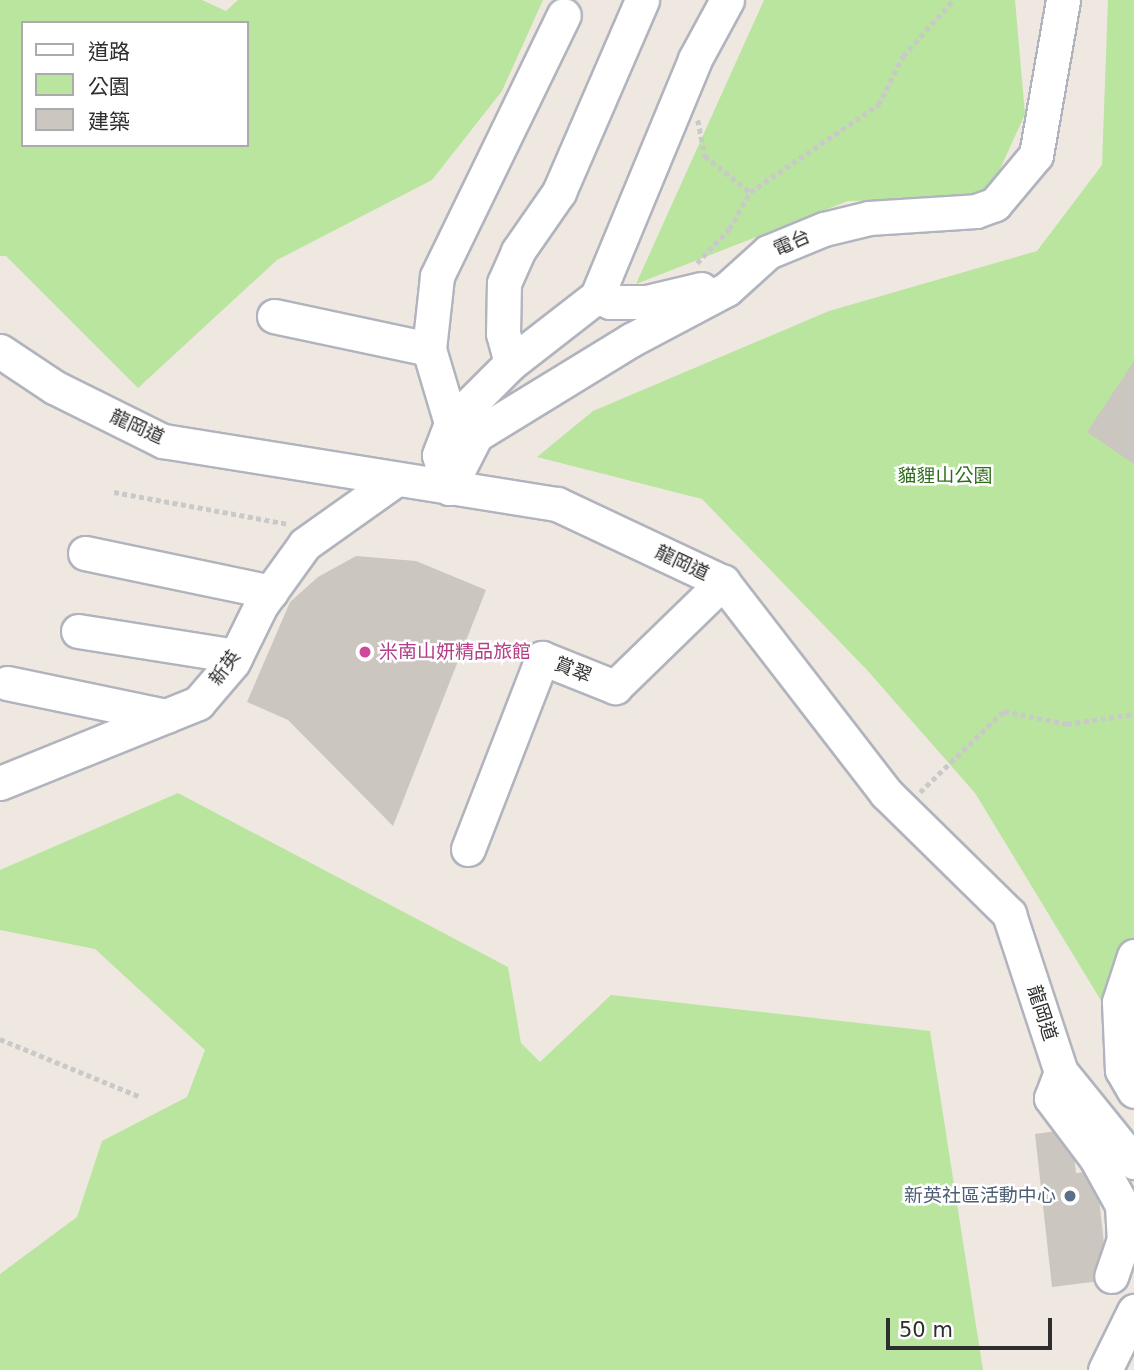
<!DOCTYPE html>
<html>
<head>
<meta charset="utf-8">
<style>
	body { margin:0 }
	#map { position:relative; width:1134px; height:1370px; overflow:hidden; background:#efe8e1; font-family:"DejaVu Sans","Noto Sans TC",sans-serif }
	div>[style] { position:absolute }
	.green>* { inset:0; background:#b9e59e }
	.building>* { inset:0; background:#cbc6bf }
	.path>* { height:4.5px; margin-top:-2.25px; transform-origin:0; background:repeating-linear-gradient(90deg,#c9c9c9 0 5px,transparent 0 8.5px) }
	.roads { filter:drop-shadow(2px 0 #b1b4be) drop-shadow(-2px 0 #b1b4be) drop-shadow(0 2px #b1b4be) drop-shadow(0 -2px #b1b4be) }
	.minor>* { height:33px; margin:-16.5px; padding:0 16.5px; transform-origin:16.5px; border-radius:16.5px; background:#fff }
	.dots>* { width:19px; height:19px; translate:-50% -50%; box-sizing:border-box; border:4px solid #fff; border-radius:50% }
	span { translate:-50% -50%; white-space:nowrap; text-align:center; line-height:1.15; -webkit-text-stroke:5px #fff; paint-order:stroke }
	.street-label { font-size:19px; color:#2e2e2e }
	.park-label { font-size:19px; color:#306d1b }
	.hotel-label { font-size:19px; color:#b23c85 }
	.left { translate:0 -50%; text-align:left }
	.service-label { font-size:19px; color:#4e5e75 }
	.right { translate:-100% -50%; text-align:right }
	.legend { position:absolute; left:21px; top:21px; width:228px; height:126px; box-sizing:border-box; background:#fff; border:2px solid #ababab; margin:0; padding:9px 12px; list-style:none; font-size:21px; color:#2e2e2e }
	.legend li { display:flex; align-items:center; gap:14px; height:35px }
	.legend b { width:35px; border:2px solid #ababab }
	.scale { position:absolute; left:886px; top:1318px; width:166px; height:32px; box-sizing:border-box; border:4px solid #2e2e2e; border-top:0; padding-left:9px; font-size:21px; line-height:24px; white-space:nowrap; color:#2e2e2e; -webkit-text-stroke:5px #fff; paint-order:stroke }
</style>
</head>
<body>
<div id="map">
	<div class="green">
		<div style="clip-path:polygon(evenodd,0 0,202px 0,226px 11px,238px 0,543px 0,502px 91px,432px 180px,277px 260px,138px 388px,6px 256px,0 256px,0 0,23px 23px,247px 23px,247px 145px,23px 145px,23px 23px)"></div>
		<div style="clip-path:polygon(764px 0,1015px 0,1025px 114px,987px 198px,848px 201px,636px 284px)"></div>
		<div style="clip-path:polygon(1108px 0,1134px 0,1134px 1055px,975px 793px,867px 670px,702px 499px,537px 457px,593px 411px,829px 311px,1037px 251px,1102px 165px)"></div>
		<div style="clip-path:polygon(178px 793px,508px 967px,521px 1043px,540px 1062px,611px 995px,930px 1031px,983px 1370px,0 1370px,0 1274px,77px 1217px,102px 1141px,187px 1097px,205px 1050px,95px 949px,0 930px,0 870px)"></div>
	</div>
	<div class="building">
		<div style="clip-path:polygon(1134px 361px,1134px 464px,1087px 432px)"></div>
		<div style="clip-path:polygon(356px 556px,416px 561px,486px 590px,393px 826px,288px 720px,247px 702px,290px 602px,318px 577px)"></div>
		<div style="clip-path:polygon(1071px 1129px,1076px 1173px,1096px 1171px,1108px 1280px,1052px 1287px,1035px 1134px)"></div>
	</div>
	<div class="path">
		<div style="left:698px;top:120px;width:37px;rotate:79deg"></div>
		<div style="left:705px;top:156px;width:58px;rotate:38.7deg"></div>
		<div style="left:697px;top:263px;width:47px;rotate:-46.7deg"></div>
		<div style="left:729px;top:229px;width:43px;rotate:-60.4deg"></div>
		<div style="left:750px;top:192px;width:155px;rotate:-34.2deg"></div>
		<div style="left:878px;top:105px;width:55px;rotate:-63deg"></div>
		<div style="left:903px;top:56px;width:75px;rotate:-48.2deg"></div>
		<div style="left:114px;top:492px;width:178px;rotate:10.4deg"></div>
		<div style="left:920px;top:792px;width:117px;rotate:-44deg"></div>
		<div style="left:1004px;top:711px;width:64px;rotate:11.7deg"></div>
		<div style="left:1067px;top:724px;width:68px;rotate:-8.5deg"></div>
		<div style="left:0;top:1039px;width:152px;rotate:22.4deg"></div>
	</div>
	<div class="roads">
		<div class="minor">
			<div style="left:701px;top:289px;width:56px;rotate:166.5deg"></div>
			<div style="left:647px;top:302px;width:37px;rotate:180deg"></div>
			<div style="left:610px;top:302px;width:14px;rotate:-155deg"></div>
			<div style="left:597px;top:296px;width:256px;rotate:-67.5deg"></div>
			<div style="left:695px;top:59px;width:67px;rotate:-61.5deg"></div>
			<div style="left:274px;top:316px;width:158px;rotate:12deg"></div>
			<div style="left:0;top:351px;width:65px;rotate:33.7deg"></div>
			<div style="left:54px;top:387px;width:122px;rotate:26.4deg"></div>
			<div style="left:163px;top:441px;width:399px;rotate:9.1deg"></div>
			<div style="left:557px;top:504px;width:183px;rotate:25.2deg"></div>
			<div style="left:723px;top:582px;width:267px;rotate:52.3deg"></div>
			<div style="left:886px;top:793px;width:173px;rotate:44.5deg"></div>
			<div style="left:1009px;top:914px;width:166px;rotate:71.8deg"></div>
			<div style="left:1061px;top:1072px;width:116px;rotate:51deg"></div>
			<div style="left:511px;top:363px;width:30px;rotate:-105deg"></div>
			<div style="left:503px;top:334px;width:51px;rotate:-88.9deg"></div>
			<div style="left:504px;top:283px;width:35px;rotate:-66deg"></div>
			<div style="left:518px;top:251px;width:72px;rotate:-55.2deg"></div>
			<div style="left:559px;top:192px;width:209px;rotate:-66.6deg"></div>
			<div style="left:451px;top:423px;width:77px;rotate:-106.6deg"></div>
			<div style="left:429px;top:349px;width:73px;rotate:-83.7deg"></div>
			<div style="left:437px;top:276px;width:290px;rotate:-64.1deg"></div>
			<div style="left:449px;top:488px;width:59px;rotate:-63deg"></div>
			<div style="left:476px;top:435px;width:182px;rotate:-31.5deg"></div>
			<div style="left:631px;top:340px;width:109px;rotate:-28deg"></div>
			<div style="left:727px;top:289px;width:55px;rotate:-42.1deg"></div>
			<div style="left:768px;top:252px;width:61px;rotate:-22.3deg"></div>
			<div style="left:824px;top:229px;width:46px;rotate:-13.7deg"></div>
			<div style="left:869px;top:218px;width:107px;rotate:-3.7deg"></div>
			<div style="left:976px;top:211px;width:20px;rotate:-20deg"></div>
			<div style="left:995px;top:204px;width:64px;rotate:-50.1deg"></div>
			<div style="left:1036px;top:155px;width:157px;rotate:-80.1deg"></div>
			<div style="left:449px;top:488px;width:34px;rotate:-107deg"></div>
			<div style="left:439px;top:455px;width:34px;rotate:-69deg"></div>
			<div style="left:451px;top:423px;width:85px;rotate:-45deg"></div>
			<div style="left:511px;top:363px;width:109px;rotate:-37.9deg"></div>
			<div style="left:85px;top:553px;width:190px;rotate:11.8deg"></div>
			<div style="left:78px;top:631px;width:160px;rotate:9deg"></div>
			<div style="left:7px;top:683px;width:163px;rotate:11.7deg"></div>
			<div style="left:0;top:783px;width:214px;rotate:-22deg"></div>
			<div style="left:198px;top:703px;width:54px;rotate:-49.5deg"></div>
			<div style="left:233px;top:662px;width:64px;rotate:-63.8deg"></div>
			<div style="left:261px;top:605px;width:75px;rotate:-54.2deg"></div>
			<div style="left:305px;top:544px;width:110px;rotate:-35.4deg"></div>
			<div style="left:468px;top:849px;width:205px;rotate:-68.8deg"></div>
			<div style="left:542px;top:658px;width:79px;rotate:21.7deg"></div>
			<div style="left:615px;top:687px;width:151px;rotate:-44.2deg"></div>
			<div style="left:1134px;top:956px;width:48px;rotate:108.1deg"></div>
			<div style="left:1119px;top:1002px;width:68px;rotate:87.5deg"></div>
			<div style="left:1122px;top:1070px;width:24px;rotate:60deg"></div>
			<div style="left:1061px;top:1072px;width:28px;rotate:111deg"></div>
			<div style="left:1051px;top:1098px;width:75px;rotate:53.1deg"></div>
			<div style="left:1096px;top:1158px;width:54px;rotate:61deg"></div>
			<div style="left:1122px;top:1205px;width:34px;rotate:87deg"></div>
			<div style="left:1124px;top:1239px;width:39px;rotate:109deg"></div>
			<div style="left:1105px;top:1370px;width:66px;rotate:-63.8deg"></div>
		</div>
	</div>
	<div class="dots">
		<div style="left:365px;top:652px;background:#d1479c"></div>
		<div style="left:1070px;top:1196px;background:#5c6f8a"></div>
	</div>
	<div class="street-label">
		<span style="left:792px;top:243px;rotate:-24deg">電台</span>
		<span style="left:137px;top:427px;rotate:24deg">龍岡道</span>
		<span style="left:682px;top:563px;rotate:25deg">龍岡道</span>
		<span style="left:225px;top:668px;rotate:-54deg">新英</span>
		<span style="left:573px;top:670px;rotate:22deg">賞翠</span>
		<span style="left:1042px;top:1013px;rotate:72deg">龍岡道</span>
	</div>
	<div class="park-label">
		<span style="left:945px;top:476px">貓貍山公園</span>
	</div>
	<div class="hotel-label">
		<span class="left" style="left:379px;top:652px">米南山妍精品旅館</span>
	</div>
	<div class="service-label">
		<span class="right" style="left:1056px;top:1196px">新英社區活動中心</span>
	</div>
	<ul class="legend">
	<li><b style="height:9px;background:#fff"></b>道路</li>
	<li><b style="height:19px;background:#b9e59e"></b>公園</li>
	<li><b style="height:19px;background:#cbc6bf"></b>建築</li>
	</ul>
	<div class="scale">50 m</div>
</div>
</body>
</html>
